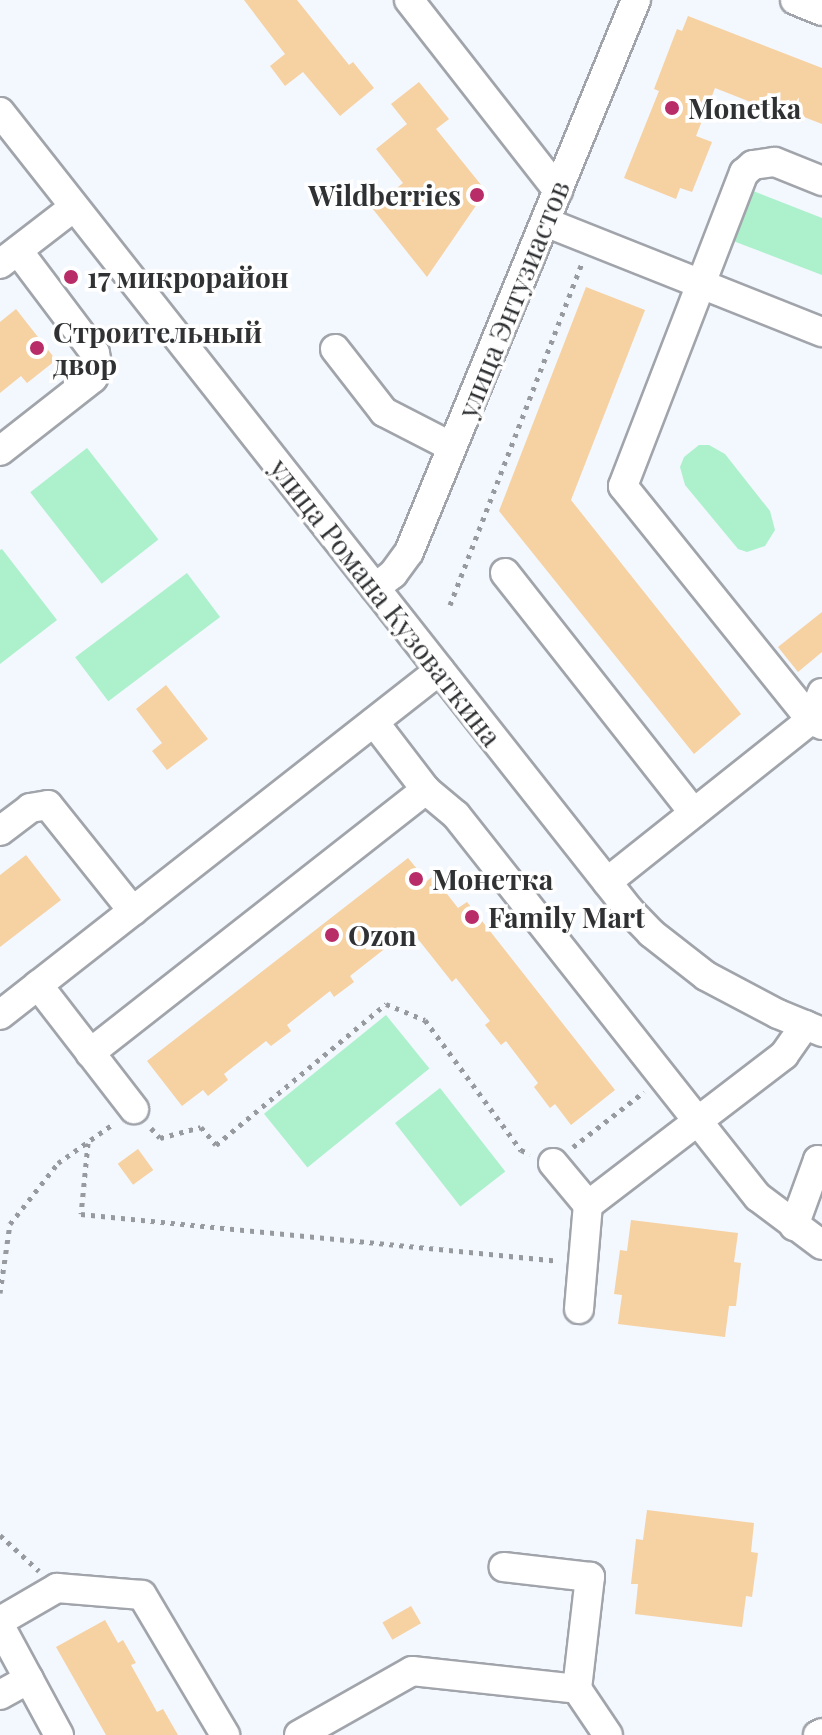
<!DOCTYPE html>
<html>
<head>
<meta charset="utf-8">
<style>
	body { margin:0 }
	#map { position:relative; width:822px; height:1735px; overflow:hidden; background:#f3f7fe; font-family:"Playfair Display",serif }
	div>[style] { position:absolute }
	.green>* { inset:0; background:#acf1cc; transform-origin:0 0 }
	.building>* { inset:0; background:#f6d1a2; transform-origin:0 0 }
	.path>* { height:5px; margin-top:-2.5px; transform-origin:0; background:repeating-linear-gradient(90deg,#979a9e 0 4px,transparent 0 10px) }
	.roads { filter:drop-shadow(2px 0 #a1a5ab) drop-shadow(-2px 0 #a1a5ab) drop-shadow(0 2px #a1a5ab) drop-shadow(0 -2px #a1a5ab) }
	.minor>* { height:28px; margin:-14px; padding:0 14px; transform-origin:14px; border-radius:14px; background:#fff }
	.dots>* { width:22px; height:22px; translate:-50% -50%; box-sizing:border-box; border:4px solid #fff; border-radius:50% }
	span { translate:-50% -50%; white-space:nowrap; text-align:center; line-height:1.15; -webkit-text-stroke:7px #fff; paint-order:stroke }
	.poi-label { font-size:28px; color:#2f3133; font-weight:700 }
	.left { translate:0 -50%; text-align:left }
	.right { translate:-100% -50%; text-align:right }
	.street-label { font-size:28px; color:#2f3133 }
</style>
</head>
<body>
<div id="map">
	<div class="green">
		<div style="clip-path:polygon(748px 189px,822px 218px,822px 275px,728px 239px)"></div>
		<div style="clip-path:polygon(699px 445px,709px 445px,725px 454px,770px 511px,775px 530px,765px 546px,747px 552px,738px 549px,685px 485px,680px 467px,684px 457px)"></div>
		<div style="left:87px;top:448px;width:116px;height:72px;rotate:52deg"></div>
		<div style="clip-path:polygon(2px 549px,57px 620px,0 664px,0 550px)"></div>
		<div style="left:187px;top:573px;width:55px;height:140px;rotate:53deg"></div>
		<div style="left:386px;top:1015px;width:69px;height:157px;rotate:51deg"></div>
		<div style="left:440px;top:1088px;width:106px;height:57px;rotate:52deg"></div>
	</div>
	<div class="building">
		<div style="clip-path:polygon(244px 0,297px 0,349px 65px,353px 62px,374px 88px,340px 116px,303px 72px,285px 86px,270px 66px,285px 54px)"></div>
		<div style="clip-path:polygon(688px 16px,822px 68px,822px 124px,804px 117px,802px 122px,715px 88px,696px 136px,712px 142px,692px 192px,680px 188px,676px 199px,624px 178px,659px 91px,654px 89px,677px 29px,682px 31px)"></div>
		<div style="clip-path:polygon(419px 82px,449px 119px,436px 129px,486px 191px,427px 277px,372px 208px,403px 183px,376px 149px,407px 124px,391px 104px)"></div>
		<div style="clip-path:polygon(586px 287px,645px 310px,571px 500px,741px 714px,694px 754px,499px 511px)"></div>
		<div style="clip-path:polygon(16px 309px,56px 360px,27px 383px,21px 376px,0 393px,0 322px)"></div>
		<div style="clip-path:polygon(822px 612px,822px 652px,798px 672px,778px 647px)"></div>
		<div style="clip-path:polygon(166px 685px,208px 739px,167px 770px,152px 751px,162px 743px,136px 709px)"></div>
		<div style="clip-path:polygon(26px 855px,61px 900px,0 947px,0 875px)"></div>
		<div style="clip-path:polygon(408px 858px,427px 881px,433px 876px,458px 908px,467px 902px,615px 1090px,571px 1125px,555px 1104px,550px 1108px,534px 1087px,538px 1083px,506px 1041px,501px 1045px,485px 1025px,490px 1021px,456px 978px,452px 982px,414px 934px,396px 948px,392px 943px,350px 976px,354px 982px,334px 997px,330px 991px,287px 1025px,291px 1031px,271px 1046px,266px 1041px,224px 1074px,228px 1080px,208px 1096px,203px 1090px,182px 1106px,147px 1061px)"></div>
		<div style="left:138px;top:1149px;width:26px;height:25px;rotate:54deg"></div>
		<div style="clip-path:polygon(631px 1220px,738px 1233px,734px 1262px,741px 1263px,736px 1306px,729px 1306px,725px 1337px,618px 1324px,622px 1295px,614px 1294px,620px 1250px,627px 1251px)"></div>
		<div style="clip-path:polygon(647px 1510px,754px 1523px,751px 1552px,758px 1553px,752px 1597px,746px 1596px,742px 1627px,635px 1614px,638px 1584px,631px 1584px,636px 1539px,643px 1540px)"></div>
		<div style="left:411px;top:1606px;width:20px;height:33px;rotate:60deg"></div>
		<div style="clip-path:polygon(105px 1620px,118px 1643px,123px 1640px,136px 1663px,131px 1665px,157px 1712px,163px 1709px,178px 1735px,106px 1735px,56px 1647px)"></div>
	</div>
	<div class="path">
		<div style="left:450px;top:605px;width:367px;rotate:-68.9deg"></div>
		<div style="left:151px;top:1128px;width:13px;rotate:48deg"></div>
		<div style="left:160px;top:1138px;width:42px;rotate:-15deg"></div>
		<div style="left:201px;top:1127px;width:23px;rotate:50deg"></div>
		<div style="left:216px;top:1145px;width:221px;rotate:-39.7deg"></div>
		<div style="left:386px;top:1004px;width:42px;rotate:22.3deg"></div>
		<div style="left:425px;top:1020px;width:162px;rotate:53.6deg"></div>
		<div style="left:521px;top:1150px;width:10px;rotate:24deg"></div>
		<div style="left:88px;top:1143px;width:71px;rotate:95.6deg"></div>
		<div style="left:81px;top:1214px;width:479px;rotate:5.6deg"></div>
		<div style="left:573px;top:1147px;width:90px;rotate:-37.8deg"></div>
		<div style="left:0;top:1293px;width:70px;rotate:-81.8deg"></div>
		<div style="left:10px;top:1224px;width:78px;rotate:-51.8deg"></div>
		<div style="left:58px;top:1163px;width:67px;rotate:-35.3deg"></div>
		<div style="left:0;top:1535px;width:53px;rotate:42.7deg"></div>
	</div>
	<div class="roads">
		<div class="minor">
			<div style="left:409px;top:0;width:242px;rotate:52deg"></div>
			<div style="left:795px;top:0;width:29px;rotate:22deg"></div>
			<div style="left:0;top:112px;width:1016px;rotate:51.75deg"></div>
			<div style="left:629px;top:910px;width:32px;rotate:46deg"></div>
			<div style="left:651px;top:933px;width:70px;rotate:38deg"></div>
			<div style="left:706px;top:976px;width:81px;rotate:27.8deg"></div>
			<div style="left:778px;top:1014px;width:48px;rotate:22.2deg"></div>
			<div style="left:545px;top:222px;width:298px;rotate:21.7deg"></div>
			<div style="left:0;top:264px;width:93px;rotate:-37.6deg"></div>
			<div style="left:335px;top:349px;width:80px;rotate:52.1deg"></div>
			<div style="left:384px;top:412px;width:76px;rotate:27.2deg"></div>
			<div style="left:0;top:451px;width:118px;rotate:-38.1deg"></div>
			<div style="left:93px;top:378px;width:10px;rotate:-61deg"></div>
			<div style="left:98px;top:369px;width:16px;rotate:-101deg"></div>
			<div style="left:95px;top:353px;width:128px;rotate:-127deg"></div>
			<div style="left:505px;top:573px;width:305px;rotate:51.8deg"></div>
			<div style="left:375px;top:588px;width:23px;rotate:-38deg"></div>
			<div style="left:393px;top:574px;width:27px;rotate:-54deg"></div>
			<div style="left:409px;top:552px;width:597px;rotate:-67.65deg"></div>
			<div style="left:822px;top:693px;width:29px;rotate:112deg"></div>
			<div style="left:811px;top:720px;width:12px;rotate:24deg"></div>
			<div style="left:374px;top:722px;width:86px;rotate:52.6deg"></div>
			<div style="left:0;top:831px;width:38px;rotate:-37deg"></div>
			<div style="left:30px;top:808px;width:18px;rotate:-9deg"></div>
			<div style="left:48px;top:805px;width:136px;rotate:51.3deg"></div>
			<div style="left:607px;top:882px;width:260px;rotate:-38.5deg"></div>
			<div style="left:811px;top:720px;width:300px;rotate:-128.8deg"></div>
			<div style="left:623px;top:486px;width:336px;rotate:-68.9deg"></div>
			<div style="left:744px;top:173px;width:12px;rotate:-42deg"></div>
			<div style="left:753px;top:165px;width:22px;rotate:-8deg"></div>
			<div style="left:775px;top:162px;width:51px;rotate:22deg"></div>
			<div style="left:38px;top:985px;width:157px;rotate:52.3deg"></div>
			<div style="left:0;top:1015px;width:559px;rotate:-38.1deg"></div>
			<div style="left:90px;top:1053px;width:427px;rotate:-38.1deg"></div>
			<div style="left:426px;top:790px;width:39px;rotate:40deg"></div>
			<div style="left:456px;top:815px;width:487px;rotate:51.7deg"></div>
			<div style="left:758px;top:1197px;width:80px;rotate:36.9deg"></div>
			<div style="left:553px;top:1163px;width:55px;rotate:50.2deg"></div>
			<div style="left:794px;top:1226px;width:70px;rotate:-70deg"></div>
			<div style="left:818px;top:1160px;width:4px;rotate:27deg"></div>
			<div style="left:579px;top:1309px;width:104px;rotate:-85.1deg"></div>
			<div style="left:588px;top:1205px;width:247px;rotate:-37.4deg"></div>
			<div style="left:784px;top:1055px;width:37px;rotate:-55deg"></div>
			<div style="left:0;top:1621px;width:66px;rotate:-30.1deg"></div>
			<div style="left:57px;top:1588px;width:85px;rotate:4.7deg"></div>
			<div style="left:142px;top:1595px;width:163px;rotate:59.3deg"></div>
			<div style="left:0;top:1626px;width:124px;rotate:61.6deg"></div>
			<div style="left:577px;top:1689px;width:55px;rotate:56deg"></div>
			<div style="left:0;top:1695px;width:33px;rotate:-29deg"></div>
			<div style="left:299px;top:1735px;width:130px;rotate:-29.5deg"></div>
			<div style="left:412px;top:1671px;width:166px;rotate:6.2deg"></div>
			<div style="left:577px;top:1689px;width:113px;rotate:-83.4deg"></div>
			<div style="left:590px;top:1577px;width:87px;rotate:-173.4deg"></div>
			<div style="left:818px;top:1735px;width:4px;rotate:-27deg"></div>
		</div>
	</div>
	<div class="dots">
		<div style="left:672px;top:108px;background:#b82d67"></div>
		<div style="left:477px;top:195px;background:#b82d67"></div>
		<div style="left:71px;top:277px;background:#b82d67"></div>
		<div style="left:37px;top:348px;background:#b82d67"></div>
		<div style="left:416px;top:879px;background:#b82d67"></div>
		<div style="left:472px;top:917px;background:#b82d67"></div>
		<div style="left:332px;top:935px;background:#b82d67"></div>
	</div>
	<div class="poi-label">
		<span class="left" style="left:688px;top:108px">Monetka</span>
		<span class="right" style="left:461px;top:195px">Wildberries</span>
		<span class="left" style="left:87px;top:277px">17 микрорайон</span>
		<span class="left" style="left:53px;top:348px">Строительный<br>двор</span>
		<span class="left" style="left:432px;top:879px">Монетка</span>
		<span class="left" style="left:488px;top:917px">Family Mart</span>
		<span class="left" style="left:348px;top:935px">Ozon</span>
	</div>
	<div class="street-label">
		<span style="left:513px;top:299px;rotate:-68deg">улица Энтузиастов</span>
		<span style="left:386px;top:602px;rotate:52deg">улица Романа Кузоваткина</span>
	</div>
</div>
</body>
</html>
